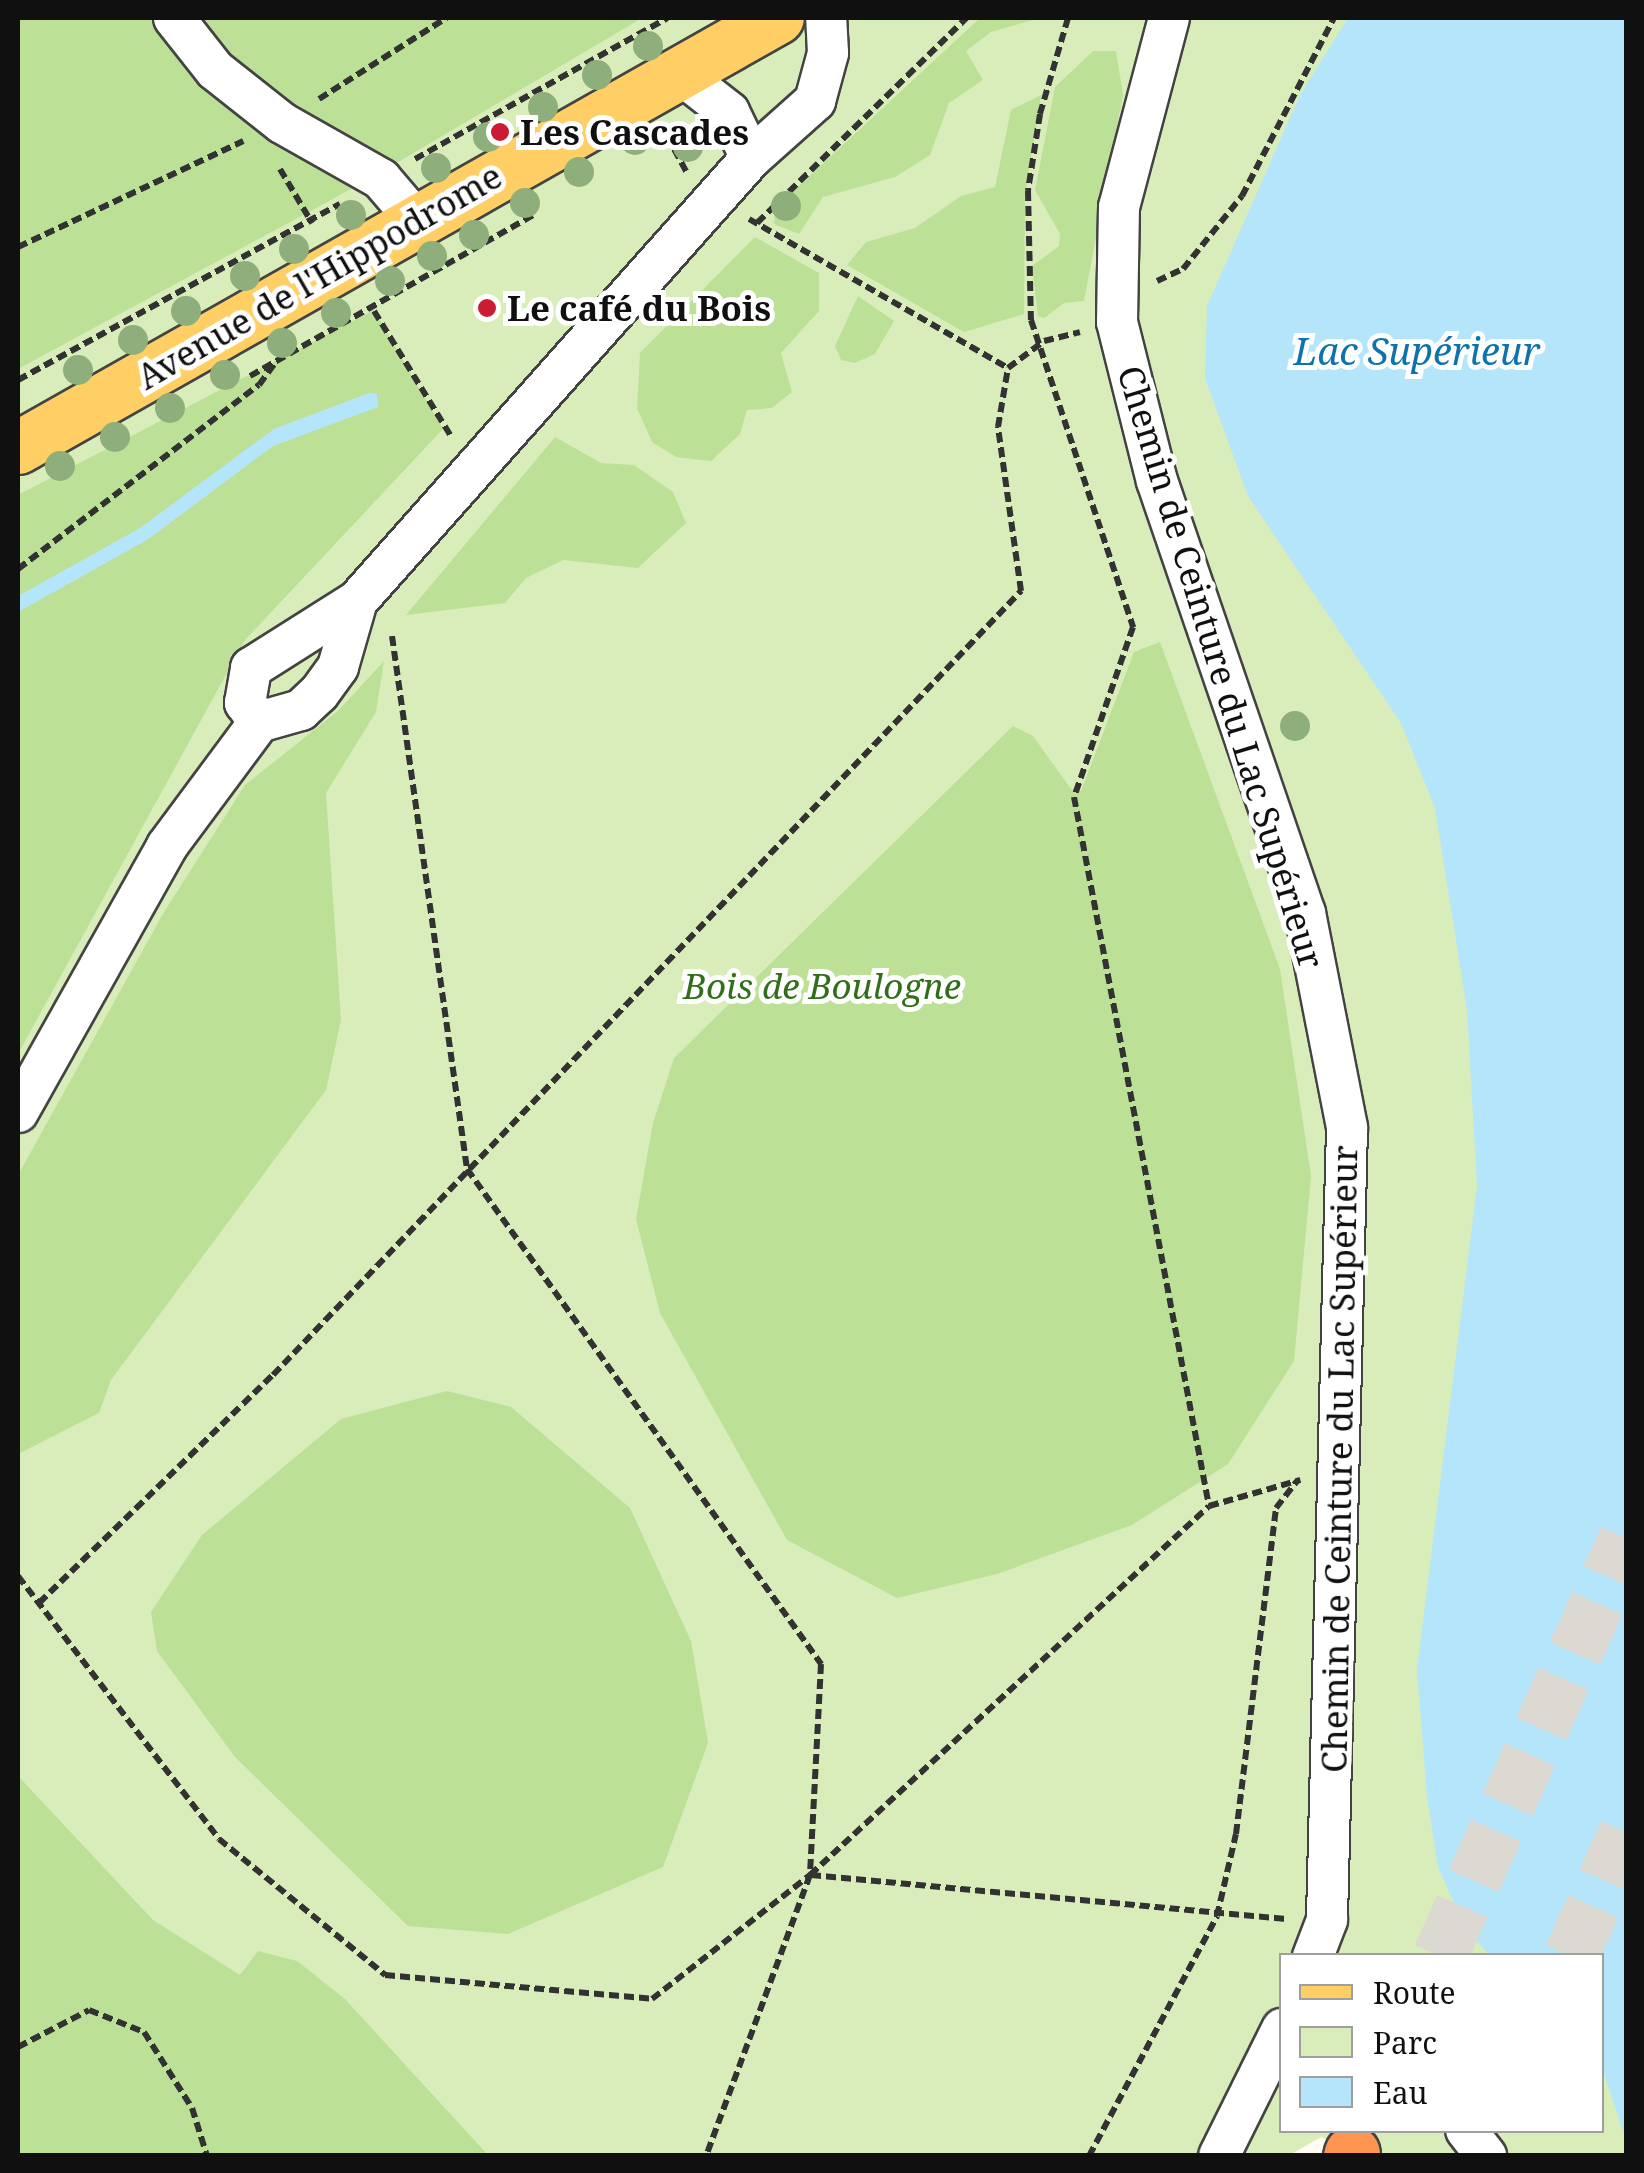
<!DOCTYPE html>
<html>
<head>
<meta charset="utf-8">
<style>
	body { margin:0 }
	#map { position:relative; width:1644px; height:2173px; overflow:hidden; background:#fffcf4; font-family:"Noto Serif",serif }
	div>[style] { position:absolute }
	.green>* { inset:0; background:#d8edb9 }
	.forest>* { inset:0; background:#bde097 }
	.water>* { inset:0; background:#b4e5fb }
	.highway-tunnel>* { height:55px; margin-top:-27.5px; transform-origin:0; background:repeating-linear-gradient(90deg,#dbd9d2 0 55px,transparent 0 83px) }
	.path>* { height:6px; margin-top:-3px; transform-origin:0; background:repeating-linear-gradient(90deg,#323232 0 10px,transparent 0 15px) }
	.roads { filter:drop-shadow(2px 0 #434343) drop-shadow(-2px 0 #434343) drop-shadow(0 2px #434343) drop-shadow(0 -2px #434343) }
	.minor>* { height:40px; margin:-20px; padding:0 20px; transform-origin:20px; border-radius:20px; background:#fff }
	.major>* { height:52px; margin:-26px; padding:0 26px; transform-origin:26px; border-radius:26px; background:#ffce64 }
	.highway>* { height:55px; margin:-27.5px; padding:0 27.5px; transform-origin:27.5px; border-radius:27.5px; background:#fe9553 }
	.trees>* { width:30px; height:30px; margin:-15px; border-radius:50%; background:#8eae7c }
	.dots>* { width:28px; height:28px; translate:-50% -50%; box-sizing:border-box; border:5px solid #fff; border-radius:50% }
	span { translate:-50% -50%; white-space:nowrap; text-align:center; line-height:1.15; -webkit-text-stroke:10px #fff; paint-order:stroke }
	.poi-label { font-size:35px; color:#101010; font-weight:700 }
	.left { translate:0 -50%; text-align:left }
	.street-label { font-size:35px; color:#101010 }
	.park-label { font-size:35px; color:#326e1a; font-style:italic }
	.water-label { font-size:38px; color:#0e73ad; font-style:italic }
	.frame { position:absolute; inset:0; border:20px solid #101010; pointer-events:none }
	.legend { position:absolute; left:1279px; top:1953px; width:325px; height:180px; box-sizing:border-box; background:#fff; border:2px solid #9f9f9f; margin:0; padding:12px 18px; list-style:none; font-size:30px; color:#101010 }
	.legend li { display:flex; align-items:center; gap:20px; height:50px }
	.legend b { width:50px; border:2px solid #9f9f9f }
</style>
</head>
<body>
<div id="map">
	<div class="green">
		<div style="clip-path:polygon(evenodd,18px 18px,1626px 18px,1626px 2155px,1360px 2155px,1321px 2137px,1288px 2156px,18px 2155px,18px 18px,1282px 1956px,1602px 1956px,1602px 2130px,1282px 2130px,1282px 1956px)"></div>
	</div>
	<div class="forest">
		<div style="clip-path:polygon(18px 18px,642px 18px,366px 181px,18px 369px)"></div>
		<div style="clip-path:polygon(980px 18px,1040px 18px,991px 32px,966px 51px,983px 80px,949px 103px,930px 155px,895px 177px,823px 197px,799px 234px,774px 224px,775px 208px)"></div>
		<div style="clip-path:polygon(1093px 51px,1116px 51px,1123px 95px,1084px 301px,1064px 303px,1044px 318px,1038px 316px,1032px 266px,1059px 246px,1060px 234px,1035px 190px,1055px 87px)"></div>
		<div style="clip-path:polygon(1041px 95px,1025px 195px,1024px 314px,964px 332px,847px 265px,866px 242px,915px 228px,961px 196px,995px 187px,1011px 110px)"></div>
		<div style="clip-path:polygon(755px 237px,819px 273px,819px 311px,781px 353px,792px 392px,772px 408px,747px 410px,740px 434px,711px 461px,676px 457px,652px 442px,637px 408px,640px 353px)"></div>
		<div style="clip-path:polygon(858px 296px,894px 321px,875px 354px,855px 363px,841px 360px,835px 346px)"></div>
		<div style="clip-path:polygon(374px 310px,443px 429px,245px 640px,18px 1054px,18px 495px)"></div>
		<div style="clip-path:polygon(555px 437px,601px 463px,634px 465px,673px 492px,686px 523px,638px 568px,563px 560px,526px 578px,505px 603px,406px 615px)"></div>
		<div style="clip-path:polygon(1160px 642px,1280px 969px,1311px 1176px,1294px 1361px,1228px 1464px,1132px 1525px,997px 1574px,897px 1598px,787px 1540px,660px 1313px,636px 1219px,653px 1123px,674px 1058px,1013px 726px,1033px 736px,1071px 789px,1081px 791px,1134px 652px)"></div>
		<div style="clip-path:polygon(384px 661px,376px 712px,326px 793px,341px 1020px,326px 1090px,111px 1380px,99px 1413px,18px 1454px,18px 1175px,164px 912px,245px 785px,339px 710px)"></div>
		<div style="clip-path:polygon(447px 1391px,511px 1407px,630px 1508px,691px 1641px,708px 1743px,663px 1867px,508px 1934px,408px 1926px,235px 1757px,157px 1651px,151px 1612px,202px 1535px,341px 1419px)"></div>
		<div style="clip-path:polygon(18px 1776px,153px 1920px,240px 1975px,258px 1951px,297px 1961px,345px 1999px,488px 2155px,18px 2155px)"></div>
	</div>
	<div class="water">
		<div style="clip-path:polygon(1348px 18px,1626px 18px,1626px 2140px,1602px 2068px,1602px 1956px,1489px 1955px,1466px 1929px,1438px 1867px,1427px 1797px,1417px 1670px,1477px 1186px,1467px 1010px,1435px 808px,1401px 723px,1248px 496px,1205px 378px,1207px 306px,1300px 95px)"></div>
		<div style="clip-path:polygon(369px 393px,377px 394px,378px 407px,273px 446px,147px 540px,18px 612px,18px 596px,140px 528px,274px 429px)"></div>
	</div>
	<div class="highway-tunnel">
		<div style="left:1440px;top:1956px;width:458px;rotate:-66deg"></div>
		<div style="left:1571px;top:1956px;width:136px;rotate:-66.1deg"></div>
	</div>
	<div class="path">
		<div style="left:1068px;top:18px;width:100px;rotate:106.3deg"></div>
		<div style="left:1040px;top:114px;width:78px;rotate:98.9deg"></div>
		<div style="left:1028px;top:191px;width:129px;rotate:88.7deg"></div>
		<div style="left:1031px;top:320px;width:324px;rotate:71.6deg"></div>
		<div style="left:1133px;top:627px;width:180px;rotate:109.1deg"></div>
		<div style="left:1074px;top:797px;width:722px;rotate:79.22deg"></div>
		<div style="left:319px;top:99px;width:151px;rotate:-32.5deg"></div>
		<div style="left:667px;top:136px;width:42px;rotate:61.6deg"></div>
		<div style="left:415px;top:159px;width:289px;rotate:-29.2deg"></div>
		<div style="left:280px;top:169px;width:63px;rotate:59.3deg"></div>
		<div style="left:749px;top:219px;width:299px;rotate:29.9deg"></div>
		<div style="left:757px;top:223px;width:293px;rotate:-44.4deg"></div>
		<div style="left:18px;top:247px;width:249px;rotate:-25.2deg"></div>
		<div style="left:1157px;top:281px;width:29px;rotate:-25deg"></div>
		<div style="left:1183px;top:269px;width:94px;rotate:-51.1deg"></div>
		<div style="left:1242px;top:196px;width:200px;rotate:-62.7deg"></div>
		<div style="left:374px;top:311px;width:147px;rotate:58.4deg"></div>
		<div style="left:250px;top:376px;width:328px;rotate:-29.6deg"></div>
		<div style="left:18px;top:380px;width:367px;rotate:-28.7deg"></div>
		<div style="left:18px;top:569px;width:303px;rotate:-37.4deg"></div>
		<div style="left:259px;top:385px;width:26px;rotate:-54deg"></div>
		<div style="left:392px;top:636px;width:538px;rotate:81.99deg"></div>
		<div style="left:467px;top:1169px;width:609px;rotate:54.43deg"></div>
		<div style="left:821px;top:1664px;width:211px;rotate:93deg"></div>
		<div style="left:810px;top:1875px;width:300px;rotate:110.3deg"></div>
		<div style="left:18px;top:1576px;width:331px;rotate:52.6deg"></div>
		<div style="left:219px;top:1839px;width:215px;rotate:39.3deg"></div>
		<div style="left:385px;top:1975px;width:268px;rotate:5.1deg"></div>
		<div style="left:652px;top:1999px;width:201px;rotate:-38.1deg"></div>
		<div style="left:810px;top:1875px;width:543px;rotate:-42.76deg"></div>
		<div style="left:1209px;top:1506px;width:95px;rotate:-15.9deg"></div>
		<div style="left:39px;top:1603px;width:327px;rotate:-44.3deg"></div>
		<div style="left:273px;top:1375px;width:1084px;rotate:-46.35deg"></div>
		<div style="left:1021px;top:591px;width:166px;rotate:-98deg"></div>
		<div style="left:998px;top:427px;width:60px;rotate:-80.4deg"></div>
		<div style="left:1008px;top:368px;width:45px;rotate:-36.9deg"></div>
		<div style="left:1044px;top:341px;width:37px;rotate:-14deg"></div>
		<div style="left:811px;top:1875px;width:477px;rotate:5.3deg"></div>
		<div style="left:18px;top:2047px;width:80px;rotate:-27.5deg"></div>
		<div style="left:89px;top:2010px;width:59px;rotate:21.8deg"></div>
		<div style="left:144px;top:2032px;width:90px;rotate:57.7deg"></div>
		<div style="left:192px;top:2108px;width:50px;rotate:72.6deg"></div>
		<div style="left:1089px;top:2156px;width:272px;rotate:-61.9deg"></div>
		<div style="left:1217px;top:1916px;width:84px;rotate:-77deg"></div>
		<div style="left:1236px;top:1834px;width:328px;rotate:-83deg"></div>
		<div style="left:1276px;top:1508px;width:34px;rotate:-52deg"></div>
	</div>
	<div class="roads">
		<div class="minor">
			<div style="left:174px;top:18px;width:66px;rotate:51.7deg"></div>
			<div style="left:215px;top:70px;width:85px;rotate:38.3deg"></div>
			<div style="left:282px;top:123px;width:114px;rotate:29.5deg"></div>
			<div style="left:381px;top:179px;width:54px;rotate:49.5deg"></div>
			<div style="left:1169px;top:18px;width:196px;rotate:104.8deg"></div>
			<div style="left:1119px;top:207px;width:115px;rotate:91deg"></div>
			<div style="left:1117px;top:322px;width:164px;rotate:75.9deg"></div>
			<div style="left:1157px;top:481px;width:457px;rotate:71.1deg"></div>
			<div style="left:1305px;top:913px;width:219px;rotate:78.9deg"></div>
			<div style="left:1347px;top:1128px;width:792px;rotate:91.45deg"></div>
			<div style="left:1327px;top:1920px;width:39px;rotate:111deg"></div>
			<div style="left:678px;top:72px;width:65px;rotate:38.1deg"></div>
			<div style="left:729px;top:112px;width:51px;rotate:64.4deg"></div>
			<div style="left:357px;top:601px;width:69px;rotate:106.1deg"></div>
			<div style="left:338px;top:667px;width:32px;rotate:126deg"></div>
			<div style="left:319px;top:693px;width:25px;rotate:137deg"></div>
			<div style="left:301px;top:710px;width:44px;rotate:164.1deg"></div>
			<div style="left:259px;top:722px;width:24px;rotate:-126deg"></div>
			<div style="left:245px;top:703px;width:36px;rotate:-80deg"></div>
			<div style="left:251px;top:668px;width:125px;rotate:-32.3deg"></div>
			<div style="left:357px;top:601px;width:593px;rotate:-48.35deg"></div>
			<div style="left:751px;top:158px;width:86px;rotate:-41.7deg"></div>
			<div style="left:815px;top:101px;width:50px;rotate:-74.8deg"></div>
			<div style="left:828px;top:53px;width:35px;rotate:-93deg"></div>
			<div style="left:18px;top:1112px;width:305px;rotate:-60.7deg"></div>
			<div style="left:167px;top:846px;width:154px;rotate:-53.4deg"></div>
			<div style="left:1466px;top:2130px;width:33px;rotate:52deg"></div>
			<div style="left:1219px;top:2156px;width:142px;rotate:-63.6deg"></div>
		</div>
		<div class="major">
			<div style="left:18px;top:448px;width:873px;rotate:-29.5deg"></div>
		</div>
		<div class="highway">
			<div style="left:1351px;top:2156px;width:3px;rotate:-72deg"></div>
		</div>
	</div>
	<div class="trees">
		<div style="left:648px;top:46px"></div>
		<div style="left:597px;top:75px"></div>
		<div style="left:543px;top:107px"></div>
		<div style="left:488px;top:137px"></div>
		<div style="left:635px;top:140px"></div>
		<div style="left:688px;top:147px"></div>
		<div style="left:436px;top:168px"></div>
		<div style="left:579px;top:172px"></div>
		<div style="left:525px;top:203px"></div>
		<div style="left:786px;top:206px"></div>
		<div style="left:351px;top:215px"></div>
		<div style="left:474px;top:235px"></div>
		<div style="left:294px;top:249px"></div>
		<div style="left:432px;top:256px"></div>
		<div style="left:245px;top:276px"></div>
		<div style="left:390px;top:281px"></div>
		<div style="left:186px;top:311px"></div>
		<div style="left:336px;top:313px"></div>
		<div style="left:133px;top:340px"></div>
		<div style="left:282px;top:343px"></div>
		<div style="left:78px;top:370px"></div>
		<div style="left:225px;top:375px"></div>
		<div style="left:170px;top:408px"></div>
		<div style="left:115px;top:437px"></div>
		<div style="left:60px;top:466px"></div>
		<div style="left:1295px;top:726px"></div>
	</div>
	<div class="dots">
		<div style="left:500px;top:132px;background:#cc1c31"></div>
		<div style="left:487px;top:308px;background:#cc1c31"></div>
	</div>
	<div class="poi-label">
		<span class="left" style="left:520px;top:132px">Les Cascades</span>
		<span class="left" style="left:507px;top:308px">Le café du Bois</span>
	</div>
	<div class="street-label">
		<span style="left:319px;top:276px;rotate:-30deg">Avenue de l'Hippodrome</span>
		<span style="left:1221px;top:667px;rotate:73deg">Chemin de Ceinture du Lac Supérieur</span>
		<span style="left:1339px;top:1459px;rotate:-89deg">Chemin de Ceinture du Lac Supérieur</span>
	</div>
	<div class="park-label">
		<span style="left:822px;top:986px">Bois de Boulogne</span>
	</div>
	<div class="water-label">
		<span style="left:1417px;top:351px">Lac Supérieur</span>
	</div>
	<div class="frame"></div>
	<ul class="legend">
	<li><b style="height:12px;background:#ffce64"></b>Route</li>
	<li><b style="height:28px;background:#d8edb9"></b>Parc</li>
	<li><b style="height:28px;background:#b4e5fb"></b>Eau</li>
	</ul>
</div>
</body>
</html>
